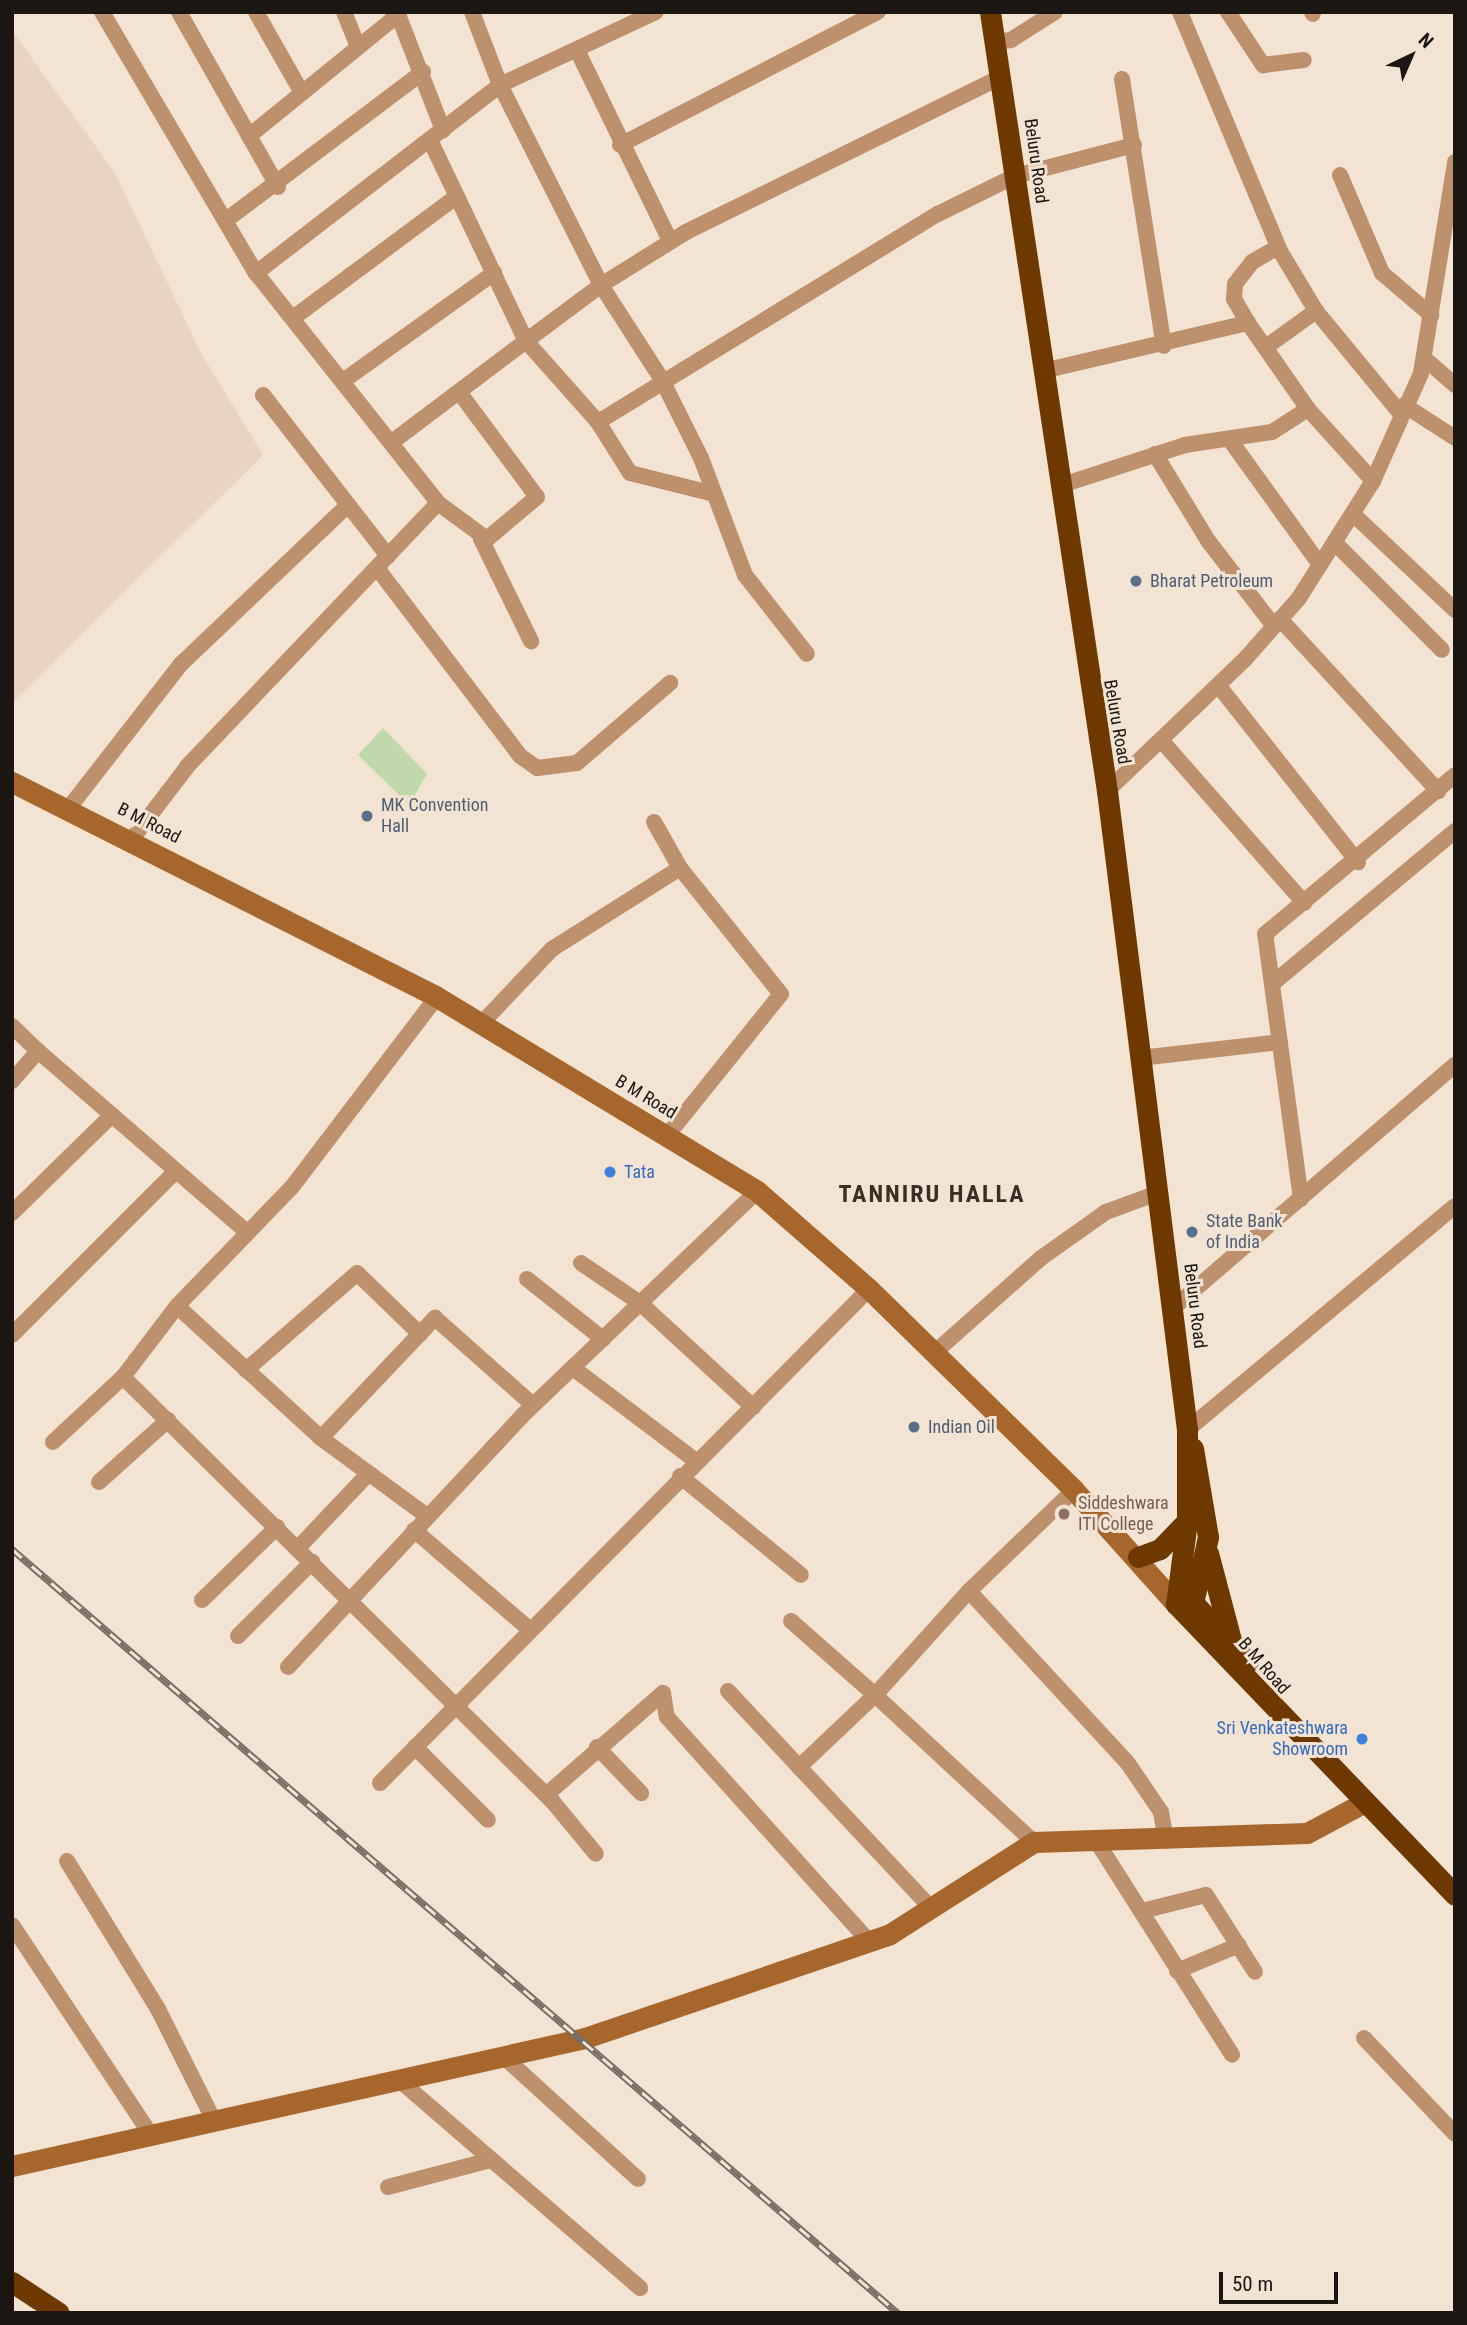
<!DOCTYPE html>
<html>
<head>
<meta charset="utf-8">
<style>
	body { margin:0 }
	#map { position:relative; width:1467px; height:2325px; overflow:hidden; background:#f2e3d3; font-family:"Roboto Condensed",sans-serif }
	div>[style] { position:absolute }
	.built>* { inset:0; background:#e9d5bf }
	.green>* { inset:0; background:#c0d8aa }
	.street>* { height:16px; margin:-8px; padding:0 8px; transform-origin:8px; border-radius:8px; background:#bd906e }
	.secondary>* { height:21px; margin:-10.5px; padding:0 10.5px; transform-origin:10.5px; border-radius:10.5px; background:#a6662c }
	.highway>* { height:21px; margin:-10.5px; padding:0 10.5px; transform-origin:10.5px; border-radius:10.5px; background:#6e3900 }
	.rail>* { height:7px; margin-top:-3.5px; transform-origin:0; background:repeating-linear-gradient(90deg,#f2e3d3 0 13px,#776e64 0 26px); box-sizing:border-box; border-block:2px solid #776e64 }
	.dots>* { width:19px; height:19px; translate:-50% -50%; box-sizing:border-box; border:4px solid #f2e3d3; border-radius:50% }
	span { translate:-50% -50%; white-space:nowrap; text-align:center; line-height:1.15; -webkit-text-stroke:6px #f2e3d3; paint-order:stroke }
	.street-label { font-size:18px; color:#1b1611 }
	.service-label { font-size:18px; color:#4e5e75 }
	.left { translate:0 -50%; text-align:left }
	.shop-label { font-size:18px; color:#366cbe }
	.right { translate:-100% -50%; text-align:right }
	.education-label { font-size:18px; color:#785e54 }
	.district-label { font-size:24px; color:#3a2f22; font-weight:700; letter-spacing:2px }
	.frame { position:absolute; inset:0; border:14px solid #1b1611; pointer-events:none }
	.north { position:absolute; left:1376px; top:21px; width:70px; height:70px; -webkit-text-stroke:5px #f2e3d3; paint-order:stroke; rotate:44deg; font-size:19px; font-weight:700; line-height:28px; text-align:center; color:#1b1611 }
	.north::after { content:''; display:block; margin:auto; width:24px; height:32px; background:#1b1611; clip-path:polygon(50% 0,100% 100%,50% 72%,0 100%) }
	.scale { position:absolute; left:1219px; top:2272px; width:119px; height:32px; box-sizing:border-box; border:4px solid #1b1611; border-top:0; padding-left:9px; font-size:21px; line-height:24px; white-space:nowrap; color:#1b1611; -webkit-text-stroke:5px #f2e3d3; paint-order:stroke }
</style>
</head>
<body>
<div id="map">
	<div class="built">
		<div style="clip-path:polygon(12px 31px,115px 173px,201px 353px,263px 455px,12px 703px)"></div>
	</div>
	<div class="green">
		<div style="clip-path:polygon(383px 728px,427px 774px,409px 805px,358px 755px)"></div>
	</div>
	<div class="street">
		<div style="left:102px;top:12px;width:303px;rotate:59.5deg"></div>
		<div style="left:256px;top:273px;width:293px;rotate:51.6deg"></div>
		<div style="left:438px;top:503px;width:364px;rotate:133.6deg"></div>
		<div style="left:187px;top:767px;width:91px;rotate:127.4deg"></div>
		<div style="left:179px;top:12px;width:201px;rotate:60.5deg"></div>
		<div style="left:256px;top:12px;width:93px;rotate:60.4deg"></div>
		<div style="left:344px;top:12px;width:38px;rotate:68deg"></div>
		<div style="left:397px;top:12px;width:127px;rotate:68.7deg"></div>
		<div style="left:472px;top:12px;width:78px;rotate:69deg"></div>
		<div style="left:500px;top:85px;width:224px;rotate:63.2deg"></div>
		<div style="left:601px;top:285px;width:100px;rotate:-31.9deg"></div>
		<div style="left:686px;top:232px;width:351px;rotate:-26.2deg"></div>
		<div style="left:1180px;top:12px;width:259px;rotate:67.3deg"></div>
		<div style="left:1280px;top:251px;width:70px;rotate:59deg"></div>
		<div style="left:1316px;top:311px;width:132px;rotate:50.5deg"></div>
		<div style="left:1228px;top:12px;width:64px;rotate:56.6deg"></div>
		<div style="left:1263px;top:65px;width:41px;rotate:-7deg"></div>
		<div style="left:1312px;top:12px;width:2px;rotate:63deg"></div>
		<div style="left:995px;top:42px;width:16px;rotate:-7deg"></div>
		<div style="left:1011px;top:40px;width:52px;rotate:-32.5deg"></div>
		<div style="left:577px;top:50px;width:212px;rotate:64deg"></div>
		<div style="left:1122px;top:79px;width:270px;rotate:81.1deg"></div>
		<div style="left:249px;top:136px;width:192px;rotate:-39.1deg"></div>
		<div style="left:430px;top:140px;width:223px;rotate:64.5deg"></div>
		<div style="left:526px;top:341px;width:94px;rotate:-36.7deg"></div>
		<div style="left:601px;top:285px;width:111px;rotate:57.2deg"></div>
		<div style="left:661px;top:378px;width:89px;rotate:63.4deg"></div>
		<div style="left:701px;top:458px;width:125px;rotate:69.4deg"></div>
		<div style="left:745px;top:575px;width:100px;rotate:51.9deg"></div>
		<div style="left:620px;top:145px;width:290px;rotate:-27.3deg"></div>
		<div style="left:1340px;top:175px;width:107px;rotate:66.8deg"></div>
		<div style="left:1382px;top:273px;width:65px;rotate:40.6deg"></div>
		<div style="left:225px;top:221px;width:248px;rotate:-37deg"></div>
		<div style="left:256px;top:273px;width:308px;rotate:-37.6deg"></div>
		<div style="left:500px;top:85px;width:172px;rotate:-25.1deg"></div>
		<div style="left:293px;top:318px;width:204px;rotate:-36.6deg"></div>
		<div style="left:1248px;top:323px;width:28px;rotate:-120deg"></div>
		<div style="left:1234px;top:299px;width:15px;rotate:-86deg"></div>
		<div style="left:1235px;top:284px;width:28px;rotate:-52deg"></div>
		<div style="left:1252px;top:262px;width:30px;rotate:-30deg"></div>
		<div style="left:1266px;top:347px;width:62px;rotate:-35.8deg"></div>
		<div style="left:1424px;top:358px;width:41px;rotate:41.1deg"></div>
		<div style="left:1043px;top:371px;width:211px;rotate:-13.2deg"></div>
		<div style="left:1248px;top:323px;width:105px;rotate:55.1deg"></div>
		<div style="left:1308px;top:409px;width:97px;rotate:47.9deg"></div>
		<div style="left:343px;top:381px;width:186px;rotate:-35.6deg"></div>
		<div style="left:263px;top:395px;width:204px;rotate:52.2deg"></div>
		<div style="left:1404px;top:405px;width:61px;rotate:32.9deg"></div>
		<div style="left:598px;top:422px;width:399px;rotate:-31.5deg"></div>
		<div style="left:938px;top:214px;width:86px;rotate:-26.3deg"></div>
		<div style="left:1015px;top:176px;width:123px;rotate:-14.6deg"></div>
		<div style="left:1230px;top:440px;width:154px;rotate:54.2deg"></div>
		<div style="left:392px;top:442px;width:168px;rotate:-37deg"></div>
		<div style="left:526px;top:341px;width:108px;rotate:48.4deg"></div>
		<div style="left:598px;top:422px;width:60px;rotate:57.9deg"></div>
		<div style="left:630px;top:473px;width:87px;rotate:14deg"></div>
		<div style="left:1155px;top:454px;width:103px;rotate:58.5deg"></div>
		<div style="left:1209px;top:542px;width:106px;rotate:52.3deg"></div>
		<div style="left:1059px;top:486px;width:133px;rotate:-18deg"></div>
		<div style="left:1185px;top:445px;width:88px;rotate:-8.5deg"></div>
		<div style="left:1272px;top:432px;width:43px;rotate:-32.6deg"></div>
		<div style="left:438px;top:503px;width:61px;rotate:36.3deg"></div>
		<div style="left:487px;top:539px;width:65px;rotate:-40deg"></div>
		<div style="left:537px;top:497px;width:131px;rotate:-126.6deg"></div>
		<div style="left:1353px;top:514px;width:140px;rotate:43.3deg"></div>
		<div style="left:481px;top:539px;width:114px;rotate:63.9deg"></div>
		<div style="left:1335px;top:543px;width:151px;rotate:45deg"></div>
		<div style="left:377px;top:568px;width:236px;rotate:52.7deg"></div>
		<div style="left:520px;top:756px;width:21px;rotate:35deg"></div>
		<div style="left:537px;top:768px;width:40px;rotate:-7.1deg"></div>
		<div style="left:577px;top:763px;width:123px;rotate:-40.7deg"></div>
		<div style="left:1280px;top:619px;width:234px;rotate:47.4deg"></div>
		<div style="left:1218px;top:685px;width:226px;rotate:51.7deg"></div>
		<div style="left:1161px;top:740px;width:217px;rotate:48.7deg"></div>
		<div style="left:1107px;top:791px;width:192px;rotate:-43.7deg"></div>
		<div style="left:1246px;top:658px;width:80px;rotate:-48.5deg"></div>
		<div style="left:1299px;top:598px;width:138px;rotate:-57.7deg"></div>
		<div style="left:1373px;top:481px;width:118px;rotate:-66deg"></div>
		<div style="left:1421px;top:373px;width:214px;rotate:-80.8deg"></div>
		<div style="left:68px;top:809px;width:184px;rotate:-52.1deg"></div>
		<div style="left:181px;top:664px;width:231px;rotate:-43.6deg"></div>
		<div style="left:654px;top:822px;width:53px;rotate:60.5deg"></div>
		<div style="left:680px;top:868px;width:161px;rotate:51.3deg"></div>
		<div style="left:781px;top:994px;width:182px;rotate:128.8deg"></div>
		<div style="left:1272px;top:984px;width:239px;rotate:-39.9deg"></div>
		<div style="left:481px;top:1024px;width:103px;rotate:-46.6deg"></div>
		<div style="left:552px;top:949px;width:151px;rotate:-32.3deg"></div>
		<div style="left:12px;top:1026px;width:36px;rotate:44deg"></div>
		<div style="left:1140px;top:1058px;width:141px;rotate:-6.5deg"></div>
		<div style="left:12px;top:1081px;width:40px;rotate:-49deg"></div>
		<div style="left:38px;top:1051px;width:276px;rotate:40.9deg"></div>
		<div style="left:1301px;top:1199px;width:267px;rotate:-97.7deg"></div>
		<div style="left:1265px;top:934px;width:248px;rotate:-39.9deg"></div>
		<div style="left:12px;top:1213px;width:140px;rotate:-44.4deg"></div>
		<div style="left:581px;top:1263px;width:71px;rotate:34.1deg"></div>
		<div style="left:640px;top:1303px;width:154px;rotate:42.6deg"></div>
		<div style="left:527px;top:1279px;width:97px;rotate:38.3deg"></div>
		<div style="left:1172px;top:1309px;width:374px;rotate:-40.8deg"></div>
		<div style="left:12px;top:1335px;width:232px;rotate:-45deg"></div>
		<div style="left:934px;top:1353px;width:143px;rotate:-41.6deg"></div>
		<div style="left:1041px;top:1258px;width:80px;rotate:-35.3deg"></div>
		<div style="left:1106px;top:1212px;width:55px;rotate:-20.1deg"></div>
		<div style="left:573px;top:1368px;width:154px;rotate:37.1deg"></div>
		<div style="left:246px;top:1370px;width:147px;rotate:-41.1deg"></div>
		<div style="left:357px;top:1273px;width:88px;rotate:44.1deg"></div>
		<div style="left:123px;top:1377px;width:605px;rotate:44.66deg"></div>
		<div style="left:553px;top:1802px;width:67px;rotate:50.4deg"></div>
		<div style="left:1187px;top:1430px;width:349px;rotate:-39.9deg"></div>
		<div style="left:321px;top:1438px;width:166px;rotate:-46.5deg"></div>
		<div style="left:435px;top:1318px;width:131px;rotate:41.6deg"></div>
		<div style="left:53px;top:1442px;width:96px;rotate:-42.9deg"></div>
		<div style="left:123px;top:1377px;width:89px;rotate:-52.7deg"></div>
		<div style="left:680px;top:1476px;width:156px;rotate:39.3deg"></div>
		<div style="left:99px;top:1482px;width:93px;rotate:-41.9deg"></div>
		<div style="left:1074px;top:1490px;width:146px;rotate:136.1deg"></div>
		<div style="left:969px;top:1591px;width:233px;rotate:47.3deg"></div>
		<div style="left:1127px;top:1762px;width:60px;rotate:55.8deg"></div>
		<div style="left:1161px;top:1812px;width:29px;rotate:80deg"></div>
		<div style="left:427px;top:1516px;width:132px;rotate:-143.7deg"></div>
		<div style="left:321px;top:1438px;width:195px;rotate:-137.5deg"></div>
		<div style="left:177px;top:1306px;width:165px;rotate:-46deg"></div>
		<div style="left:292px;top:1187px;width:239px;rotate:-52.7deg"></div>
		<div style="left:414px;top:1530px;width:152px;rotate:40.7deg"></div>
		<div style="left:298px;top:1548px;width:103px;rotate:-46.6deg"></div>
		<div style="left:969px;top:1591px;width:140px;rotate:132.1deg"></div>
		<div style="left:875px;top:1695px;width:217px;rotate:42.8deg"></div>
		<div style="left:202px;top:1600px;width:105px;rotate:-44.2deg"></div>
		<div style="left:791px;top:1621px;width:112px;rotate:41.4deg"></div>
		<div style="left:875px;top:1695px;width:105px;rotate:136.5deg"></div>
		<div style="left:238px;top:1636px;width:105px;rotate:-45deg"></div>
		<div style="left:288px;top:1667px;width:346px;rotate:-47deg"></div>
		<div style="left:524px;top:1414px;width:323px;rotate:-43.7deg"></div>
		<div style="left:728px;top:1691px;width:297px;rotate:46.9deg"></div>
		<div style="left:415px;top:1747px;width:103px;rotate:45deg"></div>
		<div style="left:597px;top:1747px;width:64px;rotate:46.3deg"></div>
		<div style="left:380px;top:1783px;width:695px;rotate:-45.29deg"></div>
		<div style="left:546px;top:1795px;width:155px;rotate:-41.1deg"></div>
		<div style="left:663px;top:1693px;width:24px;rotate:81deg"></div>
		<div style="left:667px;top:1717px;width:302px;rotate:48deg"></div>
		<div style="left:1097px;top:1842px;width:252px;rotate:57.6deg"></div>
		<div style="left:67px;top:1861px;width:174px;rotate:58.4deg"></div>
		<div style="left:158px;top:2009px;width:125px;rotate:63.4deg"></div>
		<div style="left:1142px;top:1911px;width:66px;rotate:-14deg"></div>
		<div style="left:1206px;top:1895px;width:91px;rotate:57.5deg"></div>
		<div style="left:12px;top:1925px;width:252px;rotate:56.5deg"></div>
		<div style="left:1177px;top:1971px;width:67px;rotate:-22.8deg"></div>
		<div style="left:1364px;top:2038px;width:132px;rotate:46.5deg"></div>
		<div style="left:504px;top:2057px;width:181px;rotate:42.3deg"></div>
		<div style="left:398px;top:2079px;width:320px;rotate:40.8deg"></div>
		<div style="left:388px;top:2187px;width:106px;rotate:-14.7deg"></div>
	</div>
	<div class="secondary">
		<div style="left:12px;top:782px;width:476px;rotate:26.8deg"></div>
		<div style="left:437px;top:997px;width:374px;rotate:31.2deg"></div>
		<div style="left:757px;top:1191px;width:149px;rotate:41.2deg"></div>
		<div style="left:869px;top:1289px;width:287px;rotate:44.4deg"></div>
		<div style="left:1074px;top:1490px;width:153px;rotate:48.2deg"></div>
		<div style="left:12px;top:2166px;width:587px;rotate:-12.59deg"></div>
		<div style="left:585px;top:2038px;width:322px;rotate:-18.8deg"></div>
		<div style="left:890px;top:1934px;width:171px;rotate:-32.6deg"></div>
		<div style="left:1034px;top:1842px;width:273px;rotate:-1.9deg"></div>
		<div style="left:1307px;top:1833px;width:61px;rotate:-28.2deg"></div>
	</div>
	<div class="highway">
		<div style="left:990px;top:12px;width:788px;rotate:81.46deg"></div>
		<div style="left:1107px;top:791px;width:644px;rotate:82.86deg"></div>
		<div style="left:1187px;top:1430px;width:91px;rotate:90deg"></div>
		<div style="left:1187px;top:1521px;width:84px;rotate:97.5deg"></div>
		<div style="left:1176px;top:1604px;width:403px;rotate:46.2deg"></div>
		<div style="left:1208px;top:1553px;width:90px;rotate:75.2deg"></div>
		<div style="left:1138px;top:1557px;width:23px;rotate:-20deg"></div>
		<div style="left:1160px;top:1549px;width:39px;rotate:-46deg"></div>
		<div style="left:1179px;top:1587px;width:102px;rotate:47.4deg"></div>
		<div style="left:1191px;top:1612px;width:77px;rotate:-77.2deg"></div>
		<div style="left:1208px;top:1537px;width:90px;rotate:-99.6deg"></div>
		<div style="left:12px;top:2282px;width:56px;rotate:33.4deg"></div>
	</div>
	<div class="rail">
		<div style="left:12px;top:1549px;width:1170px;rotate:40.77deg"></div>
	</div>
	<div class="dots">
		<div style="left:1136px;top:581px;background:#5c6f8a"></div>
		<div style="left:367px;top:816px;background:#5c6f8a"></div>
		<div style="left:610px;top:1172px;background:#3f7fe0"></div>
		<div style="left:1192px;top:1232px;background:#5c6f8a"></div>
		<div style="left:914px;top:1427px;background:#5c6f8a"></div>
		<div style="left:1064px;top:1514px;background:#8d6e63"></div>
		<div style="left:1362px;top:1739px;background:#3f7fe0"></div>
	</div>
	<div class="street-label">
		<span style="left:1036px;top:161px;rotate:82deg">Beluru Road</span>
		<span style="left:1117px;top:722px;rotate:80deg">Beluru Road</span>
		<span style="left:149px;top:823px;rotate:27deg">B M Road</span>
		<span style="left:646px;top:1097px;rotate:31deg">B M Road</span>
		<span style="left:1195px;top:1306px;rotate:83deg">Beluru Road</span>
		<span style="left:1264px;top:1666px;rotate:49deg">B M Road</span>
	</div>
	<div class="service-label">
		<span class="left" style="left:1150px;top:581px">Bharat Petroleum</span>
		<span class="left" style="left:381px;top:816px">MK Convention<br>Hall</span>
		<span class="left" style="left:1206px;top:1232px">State Bank<br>of India</span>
		<span class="left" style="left:928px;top:1427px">Indian Oil</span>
	</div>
	<div class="shop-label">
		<span class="left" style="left:624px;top:1172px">Tata</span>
		<span class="right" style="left:1348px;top:1739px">Sri Venkateshwara<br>Showroom</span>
	</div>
	<div class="education-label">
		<span class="left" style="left:1078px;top:1514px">Siddeshwara<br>ITI College</span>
	</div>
	<div class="district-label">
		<span style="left:932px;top:1195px">TANNIRU HALLA</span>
	</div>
	<div class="frame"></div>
	<div class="north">N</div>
	<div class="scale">50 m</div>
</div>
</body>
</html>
